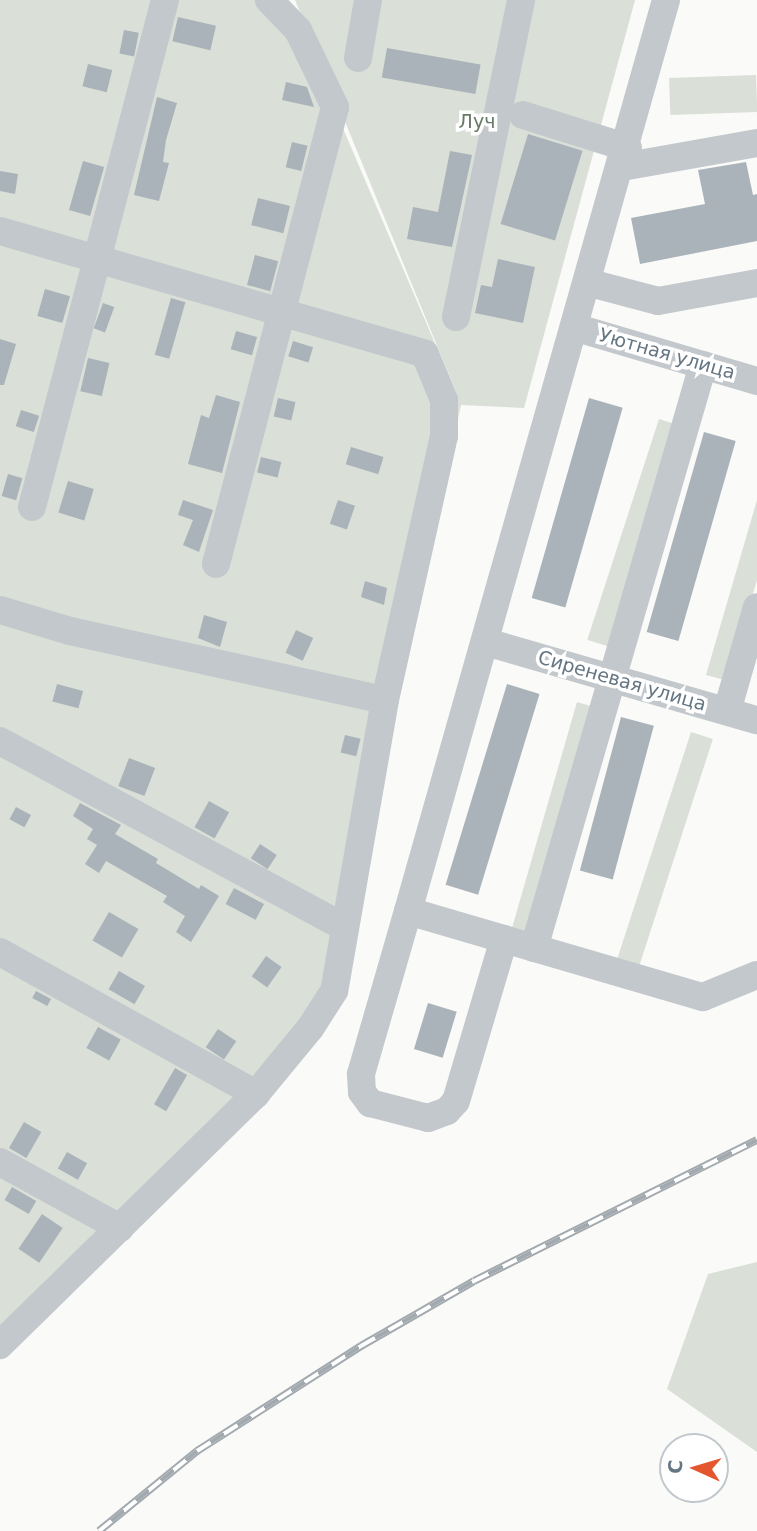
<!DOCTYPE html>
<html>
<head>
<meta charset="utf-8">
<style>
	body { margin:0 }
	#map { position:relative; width:757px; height:1531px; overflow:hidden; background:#fafaf8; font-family:"DejaVu Sans",sans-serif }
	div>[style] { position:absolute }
	.green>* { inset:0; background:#dadfd7; transform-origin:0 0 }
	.building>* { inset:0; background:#aab3b9; transform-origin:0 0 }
	.minor>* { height:28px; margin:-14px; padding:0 14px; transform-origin:14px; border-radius:14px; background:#c3c8cc }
	.rail>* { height:8px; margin-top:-4px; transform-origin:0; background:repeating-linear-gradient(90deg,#fff 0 16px,#a2aab0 0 32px); box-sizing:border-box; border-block:2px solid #a2aab0 }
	span { translate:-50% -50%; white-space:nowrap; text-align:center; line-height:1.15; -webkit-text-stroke:7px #fff; paint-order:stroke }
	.park-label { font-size:19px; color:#687a64 }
	.street-label { font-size:19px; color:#657683 }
	.north { position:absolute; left:659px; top:1433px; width:70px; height:70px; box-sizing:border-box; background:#fff; border:2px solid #c1c8cd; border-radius:50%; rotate:274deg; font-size:19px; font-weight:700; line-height:28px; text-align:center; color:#657683 }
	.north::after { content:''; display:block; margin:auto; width:24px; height:32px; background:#e4572e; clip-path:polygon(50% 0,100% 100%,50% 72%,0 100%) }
</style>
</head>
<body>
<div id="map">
	<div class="green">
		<div style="clip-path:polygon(0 0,288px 0,461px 404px,295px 0,635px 0,524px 408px,461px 405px,329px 1001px,0 1358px)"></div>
		<div style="left:756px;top:75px;width:37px;height:87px;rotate:88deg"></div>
		<div style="left:659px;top:419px;width:23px;height:232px;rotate:18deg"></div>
		<div style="clip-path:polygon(757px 500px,757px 580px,728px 681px,706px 675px)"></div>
		<div style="clip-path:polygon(577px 702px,597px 708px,528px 933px,512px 928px)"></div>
		<div style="left:691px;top:732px;width:23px;height:238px;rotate:18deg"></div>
		<div style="clip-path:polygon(757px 1262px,757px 1452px,667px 1389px,708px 1274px)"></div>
	</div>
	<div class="building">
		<div style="left:178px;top:17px;width:39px;height:25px;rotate:13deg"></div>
		<div style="left:124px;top:30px;width:15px;height:24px;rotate:11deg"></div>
		<div style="left:387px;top:48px;width:95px;height:30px;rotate:10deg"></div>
		<div style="left:88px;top:64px;width:25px;height:23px;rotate:14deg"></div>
		<div style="clip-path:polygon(286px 82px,307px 87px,314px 107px,282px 100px)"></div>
		<div style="clip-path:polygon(157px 97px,177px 103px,166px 140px,163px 162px,169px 163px,159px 201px,134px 195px)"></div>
		<div style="left:528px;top:134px;width:57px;height:94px;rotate:17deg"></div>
		<div style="left:292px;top:142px;width:16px;height:26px;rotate:14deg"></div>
		<div style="clip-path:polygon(450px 151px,472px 155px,452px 247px,407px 239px,413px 207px,438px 212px)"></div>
		<div style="left:83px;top:161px;width:22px;height:51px;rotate:16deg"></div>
		<div style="clip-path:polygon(746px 162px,753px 195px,757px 194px,757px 241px,640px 264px,631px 218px,705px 204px,698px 170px)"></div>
		<div style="clip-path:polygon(0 171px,18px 174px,15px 194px,0 191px)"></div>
		<div style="left:258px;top:198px;width:33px;height:28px;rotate:14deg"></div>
		<div style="left:255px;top:255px;width:24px;height:31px;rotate:15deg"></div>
		<div style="clip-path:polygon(498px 259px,535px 267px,523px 323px,475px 313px,481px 285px,492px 287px)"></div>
		<div style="left:45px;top:289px;width:26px;height:28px;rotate:16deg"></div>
		<div style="left:171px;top:298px;width:15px;height:59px;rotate:16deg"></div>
		<div style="left:103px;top:303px;width:12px;height:27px;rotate:20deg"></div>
		<div style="left:236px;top:331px;width:22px;height:19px;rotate:16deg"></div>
		<div style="clip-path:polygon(0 339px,16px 344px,4px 385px,0 385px)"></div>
		<div style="left:293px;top:341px;width:21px;height:16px;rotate:17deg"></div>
		<div style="left:88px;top:358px;width:22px;height:34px;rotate:13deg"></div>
		<div style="clip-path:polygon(216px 395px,240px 402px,222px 473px,188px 464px,201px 415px,209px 418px)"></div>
		<div style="left:278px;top:398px;width:18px;height:19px;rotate:13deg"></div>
		<div style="left:589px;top:398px;width:35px;height:208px;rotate:16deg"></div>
		<div style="left:21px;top:410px;width:19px;height:17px;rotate:18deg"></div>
		<div style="left:704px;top:432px;width:33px;height:208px;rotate:16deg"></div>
		<div style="left:351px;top:447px;width:34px;height:18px;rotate:17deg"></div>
		<div style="left:261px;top:457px;width:21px;height:16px;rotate:14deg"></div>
		<div style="left:8px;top:474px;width:15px;height:23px;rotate:16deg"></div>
		<div style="left:68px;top:481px;width:27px;height:33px;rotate:17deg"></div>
		<div style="clip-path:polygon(183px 500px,213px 510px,199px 552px,183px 545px,193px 520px,178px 515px)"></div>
		<div style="left:338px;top:500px;width:18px;height:25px;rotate:19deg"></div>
		<div style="clip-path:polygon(365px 581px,387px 588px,384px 605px,361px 597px)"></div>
		<div style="clip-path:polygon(204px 615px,227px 622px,220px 647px,198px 638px)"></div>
		<div style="left:296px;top:630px;width:19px;height:25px;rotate:25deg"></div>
		<div style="left:57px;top:684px;width:27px;height:18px;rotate:15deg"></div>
		<div style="left:507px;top:684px;width:34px;height:210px;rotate:17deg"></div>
		<div style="left:621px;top:717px;width:34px;height:159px;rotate:15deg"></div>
		<div style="left:345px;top:735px;width:16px;height:18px;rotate:14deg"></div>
		<div style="left:129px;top:758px;width:28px;height:30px;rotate:21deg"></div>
		<div style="left:209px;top:801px;width:23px;height:30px;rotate:29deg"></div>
		<div style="clip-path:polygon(80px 803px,121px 825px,115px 834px,158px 859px,156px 863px,199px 889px,201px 885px,219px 896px,191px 942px,176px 932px,185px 916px,163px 902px,167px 896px,106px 861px,99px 873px,85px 864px,97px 845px,87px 839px,93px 829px,73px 816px)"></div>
		<div style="left:16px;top:807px;width:17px;height:14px;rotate:28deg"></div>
		<div style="left:260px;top:844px;width:20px;height:17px;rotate:33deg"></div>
		<div style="left:234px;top:888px;width:34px;height:18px;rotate:28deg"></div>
		<div style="left:109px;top:912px;width:34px;height:33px;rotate:30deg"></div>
		<div style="left:266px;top:956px;width:19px;height:25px;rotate:35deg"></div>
		<div style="left:119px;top:971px;width:30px;height:21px;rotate:30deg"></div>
		<div style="left:36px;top:991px;width:17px;height:8px;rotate:28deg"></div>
		<div style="left:428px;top:1003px;width:30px;height:48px;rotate:17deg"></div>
		<div style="left:98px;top:1027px;width:26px;height:24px;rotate:29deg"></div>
		<div style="left:218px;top:1029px;width:22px;height:22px;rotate:34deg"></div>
		<div style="left:175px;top:1068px;width:14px;height:42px;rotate:30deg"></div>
		<div style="left:24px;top:1122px;width:20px;height:30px;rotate:30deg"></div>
		<div style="left:67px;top:1152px;width:23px;height:19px;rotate:29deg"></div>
		<div style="left:12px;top:1187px;width:28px;height:15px;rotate:30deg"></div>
		<div style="left:42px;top:1214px;width:25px;height:42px;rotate:34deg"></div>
	</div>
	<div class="minor">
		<div style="left:666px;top:0;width:947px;rotate:105.81deg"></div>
		<div style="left:408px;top:911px;width:307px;rotate:16.3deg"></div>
		<div style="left:703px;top:997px;width:58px;rotate:-22.2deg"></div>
		<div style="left:358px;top:58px;width:59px;rotate:-80.2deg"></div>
		<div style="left:523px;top:115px;width:110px;rotate:17.4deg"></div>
		<div style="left:622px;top:167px;width:137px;rotate:-10.1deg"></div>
		<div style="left:0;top:231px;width:442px;rotate:16.1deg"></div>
		<div style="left:425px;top:354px;width:50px;rotate:67.6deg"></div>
		<div style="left:444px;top:400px;width:36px;rotate:90deg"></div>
		<div style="left:444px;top:436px;width:271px;rotate:102.6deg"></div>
		<div style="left:385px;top:700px;width:295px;rotate:99.9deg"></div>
		<div style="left:334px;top:991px;width:43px;rotate:122.6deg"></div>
		<div style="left:311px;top:1027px;width:87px;rotate:129.4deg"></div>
		<div style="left:256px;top:1094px;width:359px;rotate:135.6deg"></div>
		<div style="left:590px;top:283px;width:70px;rotate:14.8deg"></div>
		<div style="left:658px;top:301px;width:101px;rotate:-10.3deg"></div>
		<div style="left:456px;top:317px;width:324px;rotate:-78.4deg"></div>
		<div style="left:577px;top:328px;width:188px;rotate:16.4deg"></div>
		<div style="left:32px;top:507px;width:524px;rotate:-75.3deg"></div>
		<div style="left:216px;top:564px;width:472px;rotate:-75.4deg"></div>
		<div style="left:335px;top:107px;width:85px;rotate:-115.7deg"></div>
		<div style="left:298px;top:30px;width:42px;rotate:-134deg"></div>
		<div style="left:0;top:610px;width:73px;rotate:16.7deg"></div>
		<div style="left:70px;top:631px;width:322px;rotate:12.4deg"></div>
		<div style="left:486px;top:642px;width:282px;rotate:16.1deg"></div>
		<div style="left:727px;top:711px;width:108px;rotate:-73.9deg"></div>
		<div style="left:0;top:741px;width:391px;rotate:28.4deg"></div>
		<div style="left:408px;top:911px;width:170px;rotate:106.1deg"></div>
		<div style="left:361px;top:1074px;width:18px;rotate:87deg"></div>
		<div style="left:362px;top:1092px;width:14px;rotate:54deg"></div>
		<div style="left:370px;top:1103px;width:60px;rotate:14.5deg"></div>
		<div style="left:428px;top:1118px;width:20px;rotate:-20deg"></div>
		<div style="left:447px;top:1111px;width:13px;rotate:-48deg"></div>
		<div style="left:456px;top:1101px;width:169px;rotate:-73.5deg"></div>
		<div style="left:534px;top:948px;width:607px;rotate:-73.83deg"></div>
		<div style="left:0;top:952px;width:293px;rotate:29deg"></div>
		<div style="left:0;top:1162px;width:137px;rotate:28.8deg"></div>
	</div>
	<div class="rail">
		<div style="left:99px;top:1531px;width:127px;rotate:-39.2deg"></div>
		<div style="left:197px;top:1451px;width:195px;rotate:-32.6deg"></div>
		<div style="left:361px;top:1346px;width:130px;rotate:-29.9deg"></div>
		<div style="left:474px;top:1281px;width:316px;rotate:-26.5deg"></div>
	</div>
	<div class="park-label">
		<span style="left:477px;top:122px">Луч</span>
	</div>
	<div class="street-label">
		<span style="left:667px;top:354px;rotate:16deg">Уютная улица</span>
		<span style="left:622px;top:681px;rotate:16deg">Сиреневая улица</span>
	</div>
	<div class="north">С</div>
</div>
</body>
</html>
